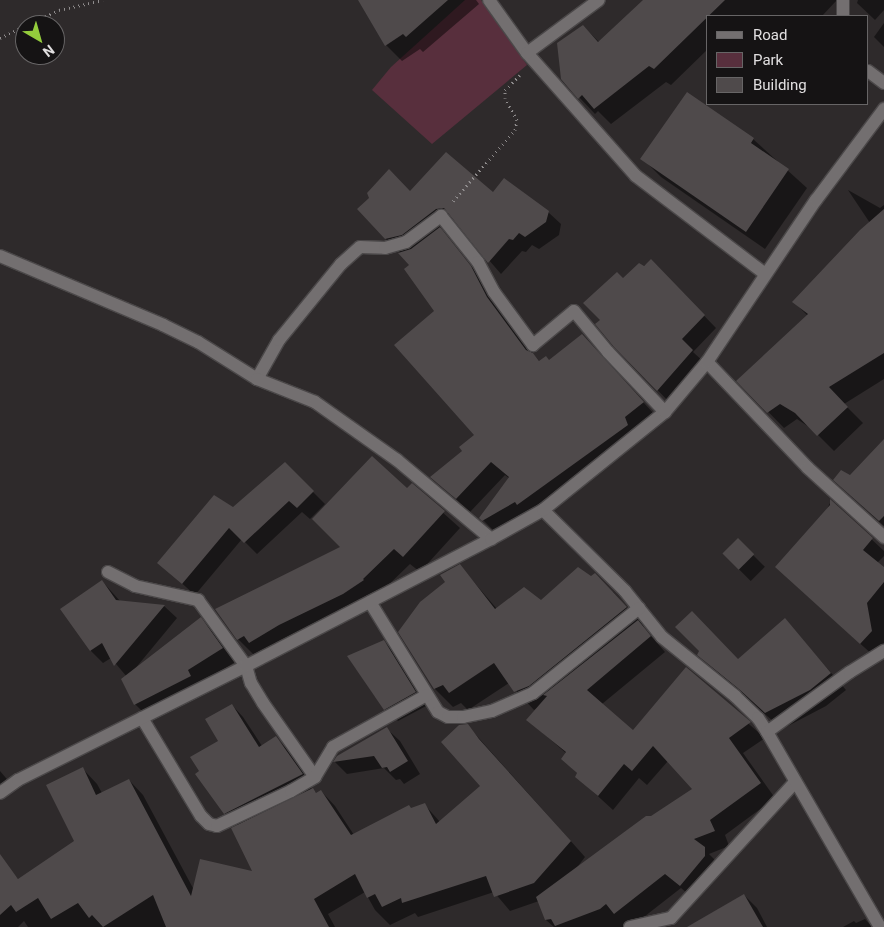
<!DOCTYPE html>
<html>
<head>
<meta charset="utf-8">
<style>
	body { margin:0 }
	#map { position:relative; width:884px; height:927px; overflow:hidden; background:#2e2a2b; font-family:Roboto,sans-serif }
	div>[style] { position:absolute }
	.green>* { inset:0; background:#582f3d }
	.shadow>* { inset:0; background:#0007; transform-origin:0 0 }
	.building>* { inset:0; background:#4f4a4b; transform-origin:0 0 }
	.path>* { height:3px; margin-top:-1.5px; transform-origin:0; background:repeating-linear-gradient(90deg,#908d8e 0 1px,transparent 0 5px) }
	.roads { filter:drop-shadow(1px 0 #4b4849) drop-shadow(-1px 0 #4b4849) drop-shadow(0 1px #4b4849) drop-shadow(0 -1px #4b4849) }
	.lane>* { height:12px; margin:-6px; padding:0 6px; transform-origin:6px; border-radius:6px; background:#736f70 }
	.street>* { height:12px; margin:-6px; padding:0 6px; transform-origin:6px; border-radius:6px; background:#736f70 }
	span { translate:-50% -50%; white-space:nowrap; text-align:center; line-height:1.15; -webkit-text-stroke:4px #151314; paint-order:stroke }
	.legend { position:absolute; left:706px; top:15px; width:162px; height:90px; box-sizing:border-box; background:#151314; border:1px solid #676566; margin:0; padding:6px 9px; list-style:none; font-size:15px; color:#e1dfe0 }
	.legend li { display:flex; align-items:center; gap:10px; height:25px }
	.legend b { width:25px; border:1px solid #676566 }
	.north { position:absolute; left:15px; top:15px; width:50px; height:50px; box-sizing:border-box; background:#151314; border:1px solid #676566; border-radius:50%; rotate:142deg; font-size:14px; font-weight:700; line-height:20px; text-align:center; color:#e1dfe0 }
	.north::after { content:''; display:block; margin:auto; width:18px; height:22px; background:#94cc3c; clip-path:polygon(50% 0,100% 100%,50% 72%,0 100%) }
</style>
</head>
<body>
<div id="map">
	<div class="green">
		<div style="clip-path:polygon(465px 0,481px 0,527px 65px,432px 144px,372px 90px,391px 67px)"></div>
	</div>
	<div class="shadow">
		<div style="clip-path:polygon(359px 0,476px 0,479px 4px,423px 52px,420px 49px,402px 61px,386px 45px)"></div>
		<div style="clip-path:polygon(644px 0,837px 0,822px 16px,708px 16px,708px 49px,671px 85px,666px 82px,611px 124px,598px 111px,595px 114px,562px 79px,583px 26px,600px 43px)"></div>
		<div style="clip-path:polygon(858px 0,884px 0,884px 10px,875px 20px,857px 3px)"></div>
		<div style="clip-path:polygon(884px 23px,884px 47px,874px 37px)"></div>
		<div style="clip-path:polygon(753px 139px,807px 188px,765px 249px,661px 177px,642px 158px)"></div>
		<div style="clip-path:polygon(848px 190px,880px 208px,884px 205px,884px 379px,844px 404px,863px 423px,834px 451px,812px 429px,797px 419px,784px 428px,738px 381px,808px 316px,794px 302px,870px 223px)"></div>
		<div style="clip-path:polygon(410px 193px,493px 194px,548px 212px,561px 224px,559px 235px,539px 249px,532px 245px,526px 252px,522px 251px,501px 274px,455px 221px,449px 222px,439px 229px,484px 281px,500px 312px,540px 362px,549px 361px,582px 336px,656px 416px,641px 438px,497px 534px,481px 518px,509px 478px,505px 475px,470px 512px,432px 477px,464px 452px,476px 435px,436px 311px,411px 265px,386px 239px)"></div>
		<div style="clip-path:polygon(651px 261px,716px 328px,693px 352px,705px 363px,670px 403px,615px 346px,601px 321px,623px 280px)"></div>
		<div style="clip-path:polygon(884px 452px,884px 526px,848px 493px,850px 477px)"></div>
		<div style="clip-path:polygon(285px 464px,325px 504px,310px 519px,302px 512px,257px 554px,242px 539px,195px 595px,159px 563px,233px 509px)"></div>
		<div style="clip-path:polygon(412px 485px,460px 528px,420px 572px,410px 564px,378px 595px,266px 658px,259px 652px,254px 655px,238px 639px)"></div>
		<div style="clip-path:polygon(831px 501px,884px 551px,884px 556px,877px 563px,884px 569px,884px 648px,875px 657px,791px 581px)"></div>
		<div style="left:738px;top:540px;width:38px;height:20px;rotate:45deg"></div>
		<div style="clip-path:polygon(460px 566px,497px 609px,613px 592px,644px 626px,643px 627px,665px 652px,602px 704px,633px 731px,686px 669px,765px 738px,743px 753px,775px 798px,725px 835px,729px 846px,709px 854px,719px 864px,695px 900px,681px 888px,631px 927px,554px 927px,546px 920px,539px 901px,510px 911px,494px 892px,418px 917px,415px 913px,390px 925px,375px 910px,365px 892px,328px 914px,335px 927px,28px 927px,24px 921px,18px 927px,0 927px,0 879px,11px 871px,19px 880px,76px 841px,83px 769px,97px 784px,102px 793px,129px 780px,143px 795px,194px 890px,254px 873px,238px 826px,225px 813px,201px 771px,220px 742px,232px 705px,243px 717px,262px 746px,276px 738px,288px 750px,314px 786px,311px 788px,317px 794px,321px 791px,335px 806px,354px 835px,424px 804px,440px 822px,481px 786px,468px 726px,585px 857px,575px 870px,694px 789px,668px 761px,647px 785px,639px 778px,613px 810px,577px 777px,578px 774px,563px 759px,567px 754px,528px 720px,539px 707px,534px 710px,509px 683px,468px 710px,461px 703px,453px 707px,435px 689px,447px 582px)"></div>
		<div style="clip-path:polygon(102px 581px,120px 601px,164px 606px,177px 618px,134px 670px,201px 619px,213px 632px,235px 662px,148px 717px,135px 704px,127px 677px,111px 658px,103px 663px,91px 651px,62px 609px)"></div>
		<div style="clip-path:polygon(785px 620px,846px 690px,826px 706px,782px 729px,698px 655px,701px 651px,738px 660px)"></div>
		<div style="clip-path:polygon(383px 641px,396px 654px,428px 705px,398px 721px,385px 709px)"></div>
		<div style="clip-path:polygon(387px 729px,400px 741px,420px 774px,404px 784px,400px 779px,396px 780px,384px 768px,347px 774px,335px 762px,338px 757px)"></div>
		<div style="clip-path:polygon(0 771px,11px 784px,0 793px)"></div>
		<div style="clip-path:polygon(744px 895px,757px 908px,767px 927px,712px 927px)"></div>
		<div style="clip-path:polygon(865px 919px,872px 927px,843px 927px,854px 921px,856px 923px)"></div>
	</div>
	<div class="building">
		<div style="clip-path:polygon(358px 0,448px 0,406px 37px,403px 34px,385px 46px)"></div>
		<div style="clip-path:polygon(643px 0,725px 0,654px 69px,649px 66px,594px 109px,582px 95px,578px 99px,561px 79px,557px 43px,583px 25px,598px 42px)"></div>
		<div style="clip-path:polygon(687px 92px,754px 138px,751px 143px,789px 169px,746px 232px,640px 159px)"></div>
		<div style="clip-path:polygon(446px 152px,493px 192px,504px 178px,549px 211px,546px 222px,525px 237px,519px 233px,513px 240px,509px 239px,488px 263px,444px 208px,436px 209px,402px 235px,385px 239px,357px 209px,369px 198px,367px 193px,389px 169px,410px 191px)"></div>
		<div style="clip-path:polygon(884px 209px,884px 353px,829px 387px,848px 407px,817px 436px,795px 413px,780px 404px,767px 413px,736px 381px,808px 314px,792px 302px,860px 230px)"></div>
		<div style="clip-path:polygon(440px 227px,471px 266px,487px 297px,526px 350px,533px 353px,539px 361px,546px 356px,549px 360px,582px 334px,644px 402px,625px 417px,628px 425px,517px 505px,515px 502px,482px 521px,479px 518px,509px 477px,491px 462px,456px 499px,430px 477px,462px 451px,459px 447px,474px 435px,394px 345px,434px 311px,404px 269px,409px 265px,398px 253px,411px 249px)"></div>
		<div style="clip-path:polygon(651px 259px,705px 315px,682px 339px,693px 350px,657px 391px,614px 347px,595px 324px,600px 320px,583px 303px,617px 272px,623px 278px,639px 263px,644px 266px)"></div>
		<div style="clip-path:polygon(884px 439px,884px 516px,879px 521px,833px 480px,841px 470px,850px 475px)"></div>
		<div style="clip-path:polygon(372px 456px,407px 488px,412px 483px,445px 511px,403px 557px,394px 549px,363px 579px,364px 580px,343px 594px,279px 625px,249px 643px,244px 636px,237px 640px,215px 609px,340px 547px,312px 519px)"></div>
		<div style="clip-path:polygon(285px 462px,314px 491px,297px 508px,289px 501px,244px 543px,229px 528px,182px 584px,157px 563px,214px 495px,233px 507px)"></div>
		<div style="clip-path:polygon(830px 499px,873px 538px,863px 550px,884px 567px,884px 582px,867px 603px,872px 631px,860px 644px,775px 567px,830px 505px)"></div>
		<div style="left:738px;top:538px;width:23px;height:22px;rotate:45deg"></div>
		<div style="clip-path:polygon(460px 564px,495px 609px,524px 587px,541px 600px,578px 567px,591px 576px,595px 573px,627px 607px,529px 686px,514px 692px,494px 663px,449px 693px,443px 685px,434px 689px,398px 632px,420px 602px,445px 582px,440px 575px)"></div>
		<div style="clip-path:polygon(102px 580px,116px 600px,165px 605px,114px 666px,102px 643px,90px 651px,60px 609px)"></div>
		<div style="clip-path:polygon(692px 611px,738px 659px,785px 618px,831px 673px,810px 690px,765px 713px,740px 690px,697px 655px,699px 651px,675px 627px)"></div>
		<div style="clip-path:polygon(201px 617px,223px 648px,188px 670px,191px 676px,134px 705px,121px 679px)"></div>
		<div style="clip-path:polygon(638px 620px,651px 636px,587px 690px,633px 730px,686px 667px,751px 722px,729px 738px,761px 783px,710px 820px,715px 831px,694px 839px,705px 847px,705px 856px,680px 886px,665px 874px,614px 914px,606px 904px,600px 909px,555px 926px,551px 919px,545px 920px,536px 897px,646px 816px,651px 816px,692px 789px,653px 746px,632px 771px,624px 764px,598px 796px,575px 777px,577px 773px,561px 759px,566px 752px,526px 720px,547px 696px,543px 695px)"></div>
		<div style="clip-path:polygon(384px 640px,416px 692px,384px 710px,347px 656px)"></div>
		<div style="clip-path:polygon(232px 704px,259px 747px,276px 736px,303px 774px,224px 814px,195px 774px,199px 771px,190px 757px,218px 741px,205px 719px)"></div>
		<div style="clip-path:polygon(468px 724px,479px 739px,571px 841px,534px 883px,494px 897px,486px 876px,402px 903px,401px 898px,382px 907px,375px 894px,367px 898px,355px 874px,314px 899px,329px 927px,166px 927px,153px 895px,103px 927px,92px 915px,89px 918px,78px 903px,51px 919px,38px 898px,16px 912px,11px 905px,0 915px,0 854px,18px 879px,74px 841px,46px 785px,83px 767px,96px 795px,129px 779px,191px 896px,200px 859px,252px 871px,231px 828px,313px 788px,316px 793px,321px 790px,351px 835px,409px 805px,411px 808px,425px 803px,436px 824px,480px 786px,441px 742px,459px 725px)"></div>
		<div style="clip-path:polygon(387px 727px,408px 761px,390px 772px,387px 767px,382px 768px,374px 756px,333px 762px,337px 756px)"></div>
		<div style="clip-path:polygon(744px 894px,763px 927px,687px 927px)"></div>
	</div>
	<div class="path">
		<div style="left:27px;top:25px;width:35px;rotate:-25deg"></div>
		<div style="left:59px;top:10px;width:45px;rotate:-12.8deg"></div>
		<div style="left:0;top:38px;width:28px;rotate:-26deg"></div>
		<div style="left:453px;top:201px;width:94px;rotate:-48.9deg"></div>
		<div style="left:515px;top:130px;width:10px;rotate:-79deg"></div>
		<div style="left:517px;top:120px;width:25px;rotate:-119deg"></div>
		<div style="left:505px;top:98px;width:8px;rotate:-90deg"></div>
		<div style="left:505px;top:90px;width:21px;rotate:-45deg"></div>
	</div>
	<div class="roads">
		<div class="lane">
			<div style="left:489px;top:0;width:65px;rotate:54.4deg"></div>
			<div style="left:527px;top:53px;width:164px;rotate:48.5deg"></div>
			<div style="left:636px;top:176px;width:162px;rotate:37.2deg"></div>
			<div style="left:527px;top:53px;width:89px;rotate:-36.4deg"></div>
			<div style="left:257px;top:379px;width:45px;rotate:-60.6deg"></div>
			<div style="left:279px;top:340px;width:98px;rotate:-50.8deg"></div>
			<div style="left:341px;top:264px;width:25px;rotate:-42deg"></div>
			<div style="left:360px;top:247px;width:25px;rotate:2deg"></div>
			<div style="left:385px;top:248px;width:22px;rotate:-16deg"></div>
			<div style="left:406px;top:242px;width:44px;rotate:-36.6deg"></div>
			<div style="left:441px;top:216px;width:59px;rotate:51.2deg"></div>
			<div style="left:478px;top:262px;width:34px;rotate:62deg"></div>
			<div style="left:494px;top:292px;width:66px;rotate:53.7deg"></div>
			<div style="left:533px;top:345px;width:53px;rotate:-39.7deg"></div>
			<div style="left:574px;top:311px;width:53px;rotate:50.3deg"></div>
			<div style="left:608px;top:352px;width:83px;rotate:46.5deg"></div>
			<div style="left:543px;top:510px;width:115px;rotate:44.6deg"></div>
			<div style="left:625px;top:591px;width:59px;rotate:51.2deg"></div>
			<div style="left:662px;top:637px;width:94px;rotate:38.9deg"></div>
			<div style="left:735px;top:696px;width:32px;rotate:44deg"></div>
			<div style="left:758px;top:718px;width:17px;rotate:57deg"></div>
			<div style="left:108px;top:572px;width:30px;rotate:27deg"></div>
			<div style="left:135px;top:586px;width:65px;rotate:12.5deg"></div>
			<div style="left:198px;top:600px;width:82px;rotate:54deg"></div>
			<div style="left:246px;top:666px;width:18px;rotate:74deg"></div>
			<div style="left:251px;top:683px;width:23px;rotate:59deg"></div>
			<div style="left:263px;top:703px;width:90px;rotate:54.9deg"></div>
			<div style="left:370px;top:602px;width:129px;rotate:58.3deg"></div>
			<div style="left:438px;top:712px;width:11px;rotate:27deg"></div>
			<div style="left:448px;top:717px;width:15px"></div>
			<div style="left:463px;top:717px;width:30px;rotate:-12deg"></div>
			<div style="left:492px;top:711px;width:45px;rotate:-23.7deg"></div>
			<div style="left:533px;top:693px;width:136px;rotate:-38.7deg"></div>
			<div style="left:142px;top:718px;width:114px;rotate:59deg"></div>
			<div style="left:201px;top:816px;width:11px;rotate:45deg"></div>
			<div style="left:209px;top:824px;width:8px;rotate:14deg"></div>
			<div style="left:217px;top:826px;width:82px;rotate:-25.3deg"></div>
			<div style="left:291px;top:791px;width:28px;rotate:-30deg"></div>
			<div style="left:315px;top:777px;width:35px;rotate:-59deg"></div>
			<div style="left:333px;top:747px;width:107px;rotate:-29deg"></div>
		</div>
		<div class="street">
			<div style="left:843px;top:16px;width:16px;rotate:-90deg"></div>
			<div style="left:868px;top:71px;width:20px;rotate:37deg"></div>
			<div style="left:0;top:256px;width:177px;rotate:22.9deg"></div>
			<div style="left:163px;top:325px;width:39px;rotate:26deg"></div>
			<div style="left:198px;top:342px;width:70px;rotate:32.1deg"></div>
			<div style="left:257px;top:379px;width:62px;rotate:21.6deg"></div>
			<div style="left:315px;top:402px;width:100px;rotate:35.3deg"></div>
			<div style="left:397px;top:460px;width:123px;rotate:40deg"></div>
			<div style="left:707px;top:362px;width:146px;rotate:46.4deg"></div>
			<div style="left:808px;top:468px;width:103px;rotate:42.2deg"></div>
			<div style="left:0;top:793px;width:22px;rotate:-36deg"></div>
			<div style="left:18px;top:780px;width:255px;rotate:-26.6deg"></div>
			<div style="left:246px;top:666px;width:276px;rotate:-27.4deg"></div>
			<div style="left:491px;top:539px;width:60px;rotate:-29.1deg"></div>
			<div style="left:543px;top:510px;width:156px;rotate:-38.8deg"></div>
			<div style="left:665px;top:412px;width:65px;rotate:-50deg"></div>
			<div style="left:707px;top:362px;width:195px;rotate:-56.1deg"></div>
			<div style="left:816px;top:200px;width:114px;rotate:-53.2deg"></div>
			<div style="left:630px;top:927px;width:42px;rotate:-12.4deg"></div>
			<div style="left:671px;top:918px;width:184px;rotate:-47.6deg"></div>
			<div style="left:880px;top:927px;width:225px;rotate:-120.1deg"></div>
			<div style="left:767px;top:732px;width:102px;rotate:-35.9deg"></div>
			<div style="left:850px;top:672px;width:40px;rotate:-32deg"></div>
		</div>
	</div>
	<ul class="legend">
	<li><b style="height:6px;background:#736f70"></b>Road</li>
	<li><b style="height:14px;background:#582f3d"></b>Park</li>
	<li><b style="height:14px;background:#4f4a4b"></b>Building</li>
	</ul>
	<div class="north">N</div>
</div>
</body>
</html>
